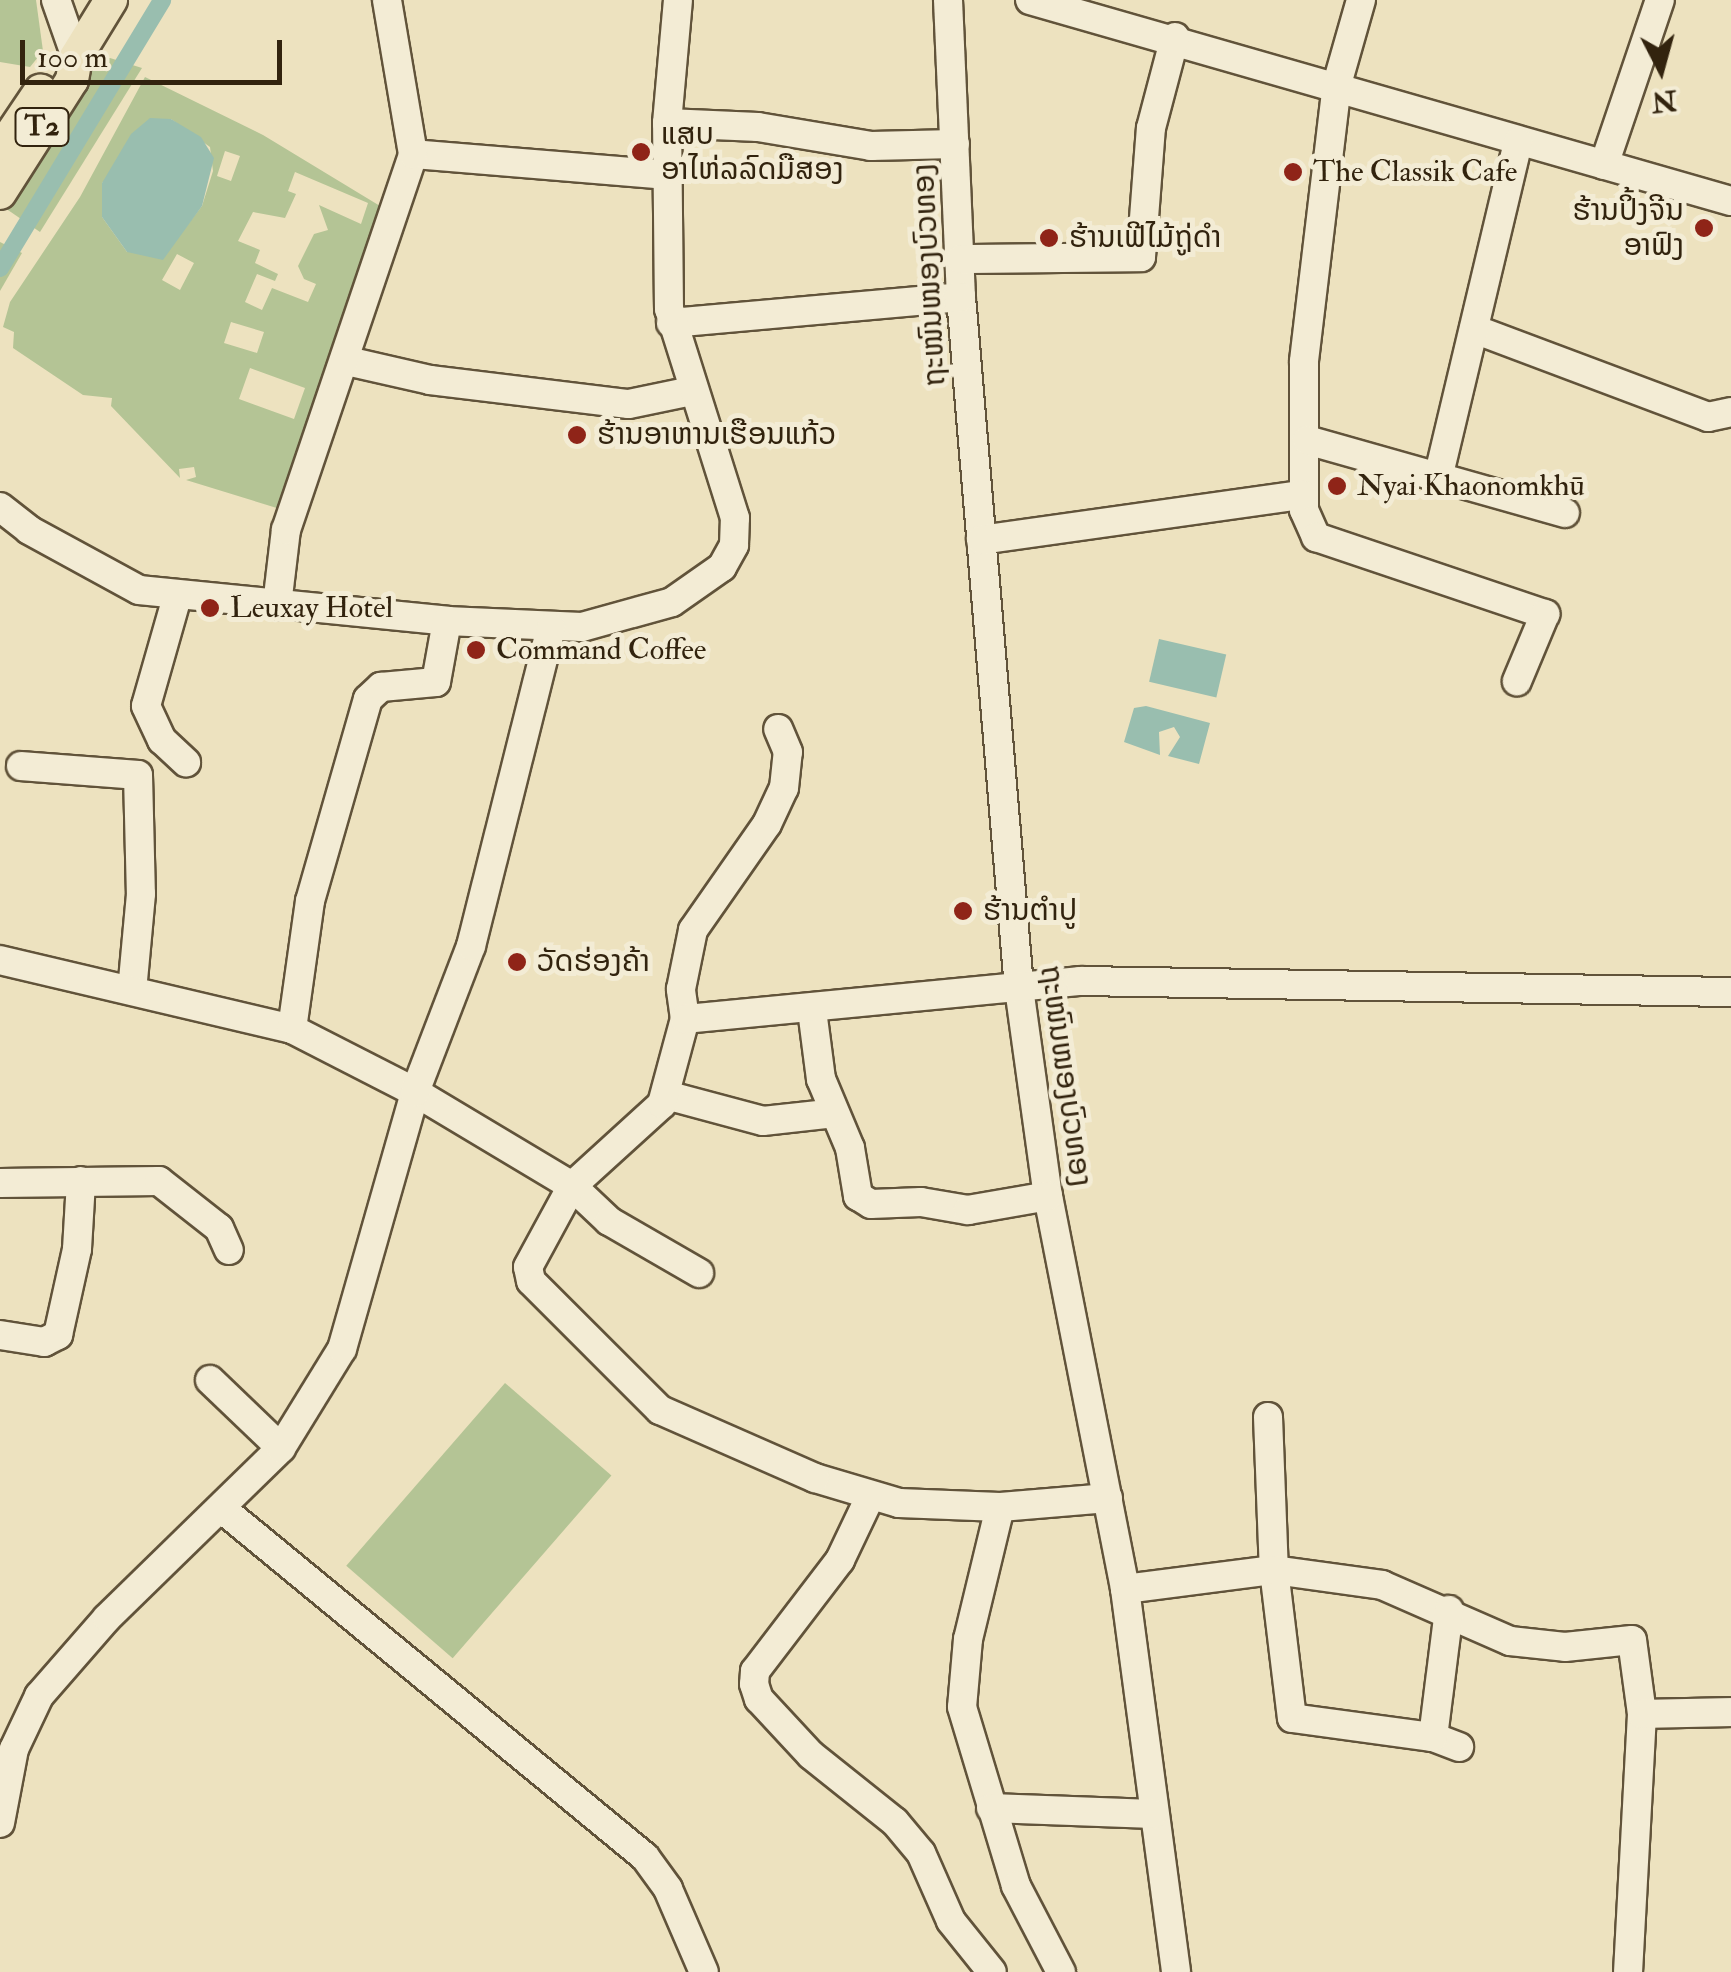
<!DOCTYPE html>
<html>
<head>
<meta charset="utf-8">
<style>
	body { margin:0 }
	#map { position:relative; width:1731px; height:1972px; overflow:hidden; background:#ede2bf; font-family:"IM FELL Double Pica","Noto Sans Lao",serif }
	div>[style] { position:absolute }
	.green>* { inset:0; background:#b4c495; transform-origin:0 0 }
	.water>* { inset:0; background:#99beaf; transform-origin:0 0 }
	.canal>* { height:18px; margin:-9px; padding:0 9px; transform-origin:9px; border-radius:9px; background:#99beaf }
	.roads { filter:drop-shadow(2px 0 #61533a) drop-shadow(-2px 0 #61533a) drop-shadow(0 2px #61533a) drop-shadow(0 -2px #61533a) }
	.minor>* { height:28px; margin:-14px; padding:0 14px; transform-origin:14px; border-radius:14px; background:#f3ecd5 }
	.major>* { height:32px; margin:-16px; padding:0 16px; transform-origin:16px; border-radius:16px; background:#ede2bf }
	.dots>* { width:28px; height:28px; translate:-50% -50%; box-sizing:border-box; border:5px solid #f3ecd5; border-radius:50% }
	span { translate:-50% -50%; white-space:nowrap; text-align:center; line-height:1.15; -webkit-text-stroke:10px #f3ecd5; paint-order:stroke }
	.shield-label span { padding:2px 8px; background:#f3ecd5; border:2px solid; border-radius:8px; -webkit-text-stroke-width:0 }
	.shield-label { font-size:28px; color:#32230e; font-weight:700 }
	.poi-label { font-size:30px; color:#32230e }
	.left { translate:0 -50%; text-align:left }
	.right { translate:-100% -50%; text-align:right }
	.street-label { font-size:30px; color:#32230e }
	.north { position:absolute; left:1611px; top:20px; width:100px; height:100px; -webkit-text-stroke:8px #f3ecd5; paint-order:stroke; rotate:174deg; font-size:28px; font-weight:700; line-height:40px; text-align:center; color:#32230e }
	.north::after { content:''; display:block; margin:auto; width:35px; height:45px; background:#32230e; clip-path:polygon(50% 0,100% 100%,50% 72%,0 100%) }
	.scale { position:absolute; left:20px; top:40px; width:262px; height:45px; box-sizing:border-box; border:5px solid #32230e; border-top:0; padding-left:12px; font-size:30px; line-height:35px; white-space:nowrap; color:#32230e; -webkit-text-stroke:8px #f3ecd5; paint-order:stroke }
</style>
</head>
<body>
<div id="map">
	<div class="green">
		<div style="clip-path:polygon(0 0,36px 0,43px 51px,30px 67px,0 62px)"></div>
		<div style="clip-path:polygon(110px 58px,142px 68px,40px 232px,5px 208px,98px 61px)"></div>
		<div style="clip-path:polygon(evenodd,145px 77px,263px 135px,385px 209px,280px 509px,186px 480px,196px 477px,194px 467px,179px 469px,180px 478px,111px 406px,112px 398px,83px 395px,13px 348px,14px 332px,3px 327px,10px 302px,80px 197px,145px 77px,171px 119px,210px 147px,213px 171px,202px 206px,168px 250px,127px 252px,102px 217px,102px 183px,171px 119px,145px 77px,225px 151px,240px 156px,231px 181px,217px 176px,225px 151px,145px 77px,295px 172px,368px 203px,361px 224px,319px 205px,328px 230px,314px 234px,298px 266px,304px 279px,316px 284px,308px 302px,272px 288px,262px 310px,245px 302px,257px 274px,275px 281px,278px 274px,255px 263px,260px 250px,238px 241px,253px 212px,285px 218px,296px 194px,288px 191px,295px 172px,145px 77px,177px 254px,194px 263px,180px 290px,162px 280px,177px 254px,145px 77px,231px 322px,264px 332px,257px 353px,224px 343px,231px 322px,145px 77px,250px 368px,305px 388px,294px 419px,239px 399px,250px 368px)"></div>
		<div style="clip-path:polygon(0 242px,22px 253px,0 291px)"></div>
		<div style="left:505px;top:1383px;width:141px;height:242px;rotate:41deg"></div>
	</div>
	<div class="water">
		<div style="clip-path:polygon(150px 118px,171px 119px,201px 137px,214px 158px,202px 206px,163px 260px,127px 252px,102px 217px,102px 183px,131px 134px)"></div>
		<div style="left:1159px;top:639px;width:69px;height:44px;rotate:13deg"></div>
		<div style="clip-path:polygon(1146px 706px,1210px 723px,1199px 764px,1168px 756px,1180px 737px,1174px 727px,1159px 732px,1160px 755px,1124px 742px,1134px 708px)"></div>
	</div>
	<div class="canal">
		<div style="left:0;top:268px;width:313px;rotate:-58.8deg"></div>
	</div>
	<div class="roads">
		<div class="minor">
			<div style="left:56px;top:0;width:60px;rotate:70.7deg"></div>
			<div style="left:948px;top:0;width:297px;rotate:87.5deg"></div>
			<div style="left:961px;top:297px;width:693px;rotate:85.2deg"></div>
			<div style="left:1019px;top:988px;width:210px;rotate:82.1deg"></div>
			<div style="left:1048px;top:1196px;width:400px;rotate:78.9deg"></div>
			<div style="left:1125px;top:1589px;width:386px;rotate:82.4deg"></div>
			<div style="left:1030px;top:0;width:729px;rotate:16deg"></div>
			<div style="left:1361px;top:0;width:87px;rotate:105.9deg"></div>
			<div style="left:1337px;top:84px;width:280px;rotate:96.8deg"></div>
			<div style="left:1304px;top:362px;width:148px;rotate:90deg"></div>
			<div style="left:1304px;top:510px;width:30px;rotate:66deg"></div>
			<div style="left:1316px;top:537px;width:242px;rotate:18.6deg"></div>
			<div style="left:1545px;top:614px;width:73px;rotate:112.7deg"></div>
			<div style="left:667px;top:123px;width:91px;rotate:2.5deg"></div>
			<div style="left:758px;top:127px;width:115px;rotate:9.5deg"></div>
			<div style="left:871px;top:146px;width:84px;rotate:-1.4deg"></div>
			<div style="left:413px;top:154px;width:257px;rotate:4.7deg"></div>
			<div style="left:1604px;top:165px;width:174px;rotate:-71.3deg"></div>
			<div style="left:961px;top:259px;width:180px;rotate:-0.6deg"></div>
			<div style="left:1141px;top:257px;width:129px;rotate:-85.6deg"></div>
			<div style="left:1151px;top:128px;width:94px;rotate:-75.2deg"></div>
			<div style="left:671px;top:323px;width:291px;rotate:-5.1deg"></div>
			<div style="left:1474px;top:329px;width:250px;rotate:20.6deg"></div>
			<div style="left:1708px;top:417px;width:24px;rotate:-12deg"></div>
			<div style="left:347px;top:361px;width:85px;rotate:12.9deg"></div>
			<div style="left:430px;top:380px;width:200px;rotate:6.9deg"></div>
			<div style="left:629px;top:404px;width:64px;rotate:-11.7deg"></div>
			<div style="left:1307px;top:440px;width:268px;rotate:15.8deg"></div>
			<div style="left:1439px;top:474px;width:341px;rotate:-76.6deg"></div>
			<div style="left:0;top:507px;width:37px;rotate:38deg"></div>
			<div style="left:29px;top:530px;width:125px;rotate:28.6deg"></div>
			<div style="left:139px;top:590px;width:310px;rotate:5.7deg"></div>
			<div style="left:447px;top:621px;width:135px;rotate:2.5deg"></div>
			<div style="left:582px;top:627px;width:93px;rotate:-15.5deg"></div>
			<div style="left:672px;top:602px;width:61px;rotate:-35deg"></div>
			<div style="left:722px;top:567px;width:25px;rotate:-61deg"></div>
			<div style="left:734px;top:545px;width:27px;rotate:-88deg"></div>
			<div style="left:735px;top:518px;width:219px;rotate:-107.5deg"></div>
			<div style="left:669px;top:309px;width:186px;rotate:-90.6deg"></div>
			<div style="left:667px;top:123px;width:123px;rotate:-84.9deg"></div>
			<div style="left:981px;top:540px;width:324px;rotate:-8deg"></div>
			<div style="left:177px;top:597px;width:113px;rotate:105.9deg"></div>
			<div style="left:146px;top:706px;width:38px;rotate:65deg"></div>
			<div style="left:162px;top:740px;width:33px;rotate:43deg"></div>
			<div style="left:277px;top:605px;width:76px;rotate:-83.2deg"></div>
			<div style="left:286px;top:530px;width:397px;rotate:-71.3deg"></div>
			<div style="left:413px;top:154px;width:156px;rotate:-99.6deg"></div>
			<div style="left:21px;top:766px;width:117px;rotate:4.4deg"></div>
			<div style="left:138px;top:775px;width:119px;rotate:88.6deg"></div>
			<div style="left:141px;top:894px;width:97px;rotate:95.3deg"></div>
			<div style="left:0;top:960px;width:300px;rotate:13.3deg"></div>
			<div style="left:292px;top:1029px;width:138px;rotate:27.1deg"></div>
			<div style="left:415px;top:1092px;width:183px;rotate:30.9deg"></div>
			<div style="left:572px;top:1186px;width:51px;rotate:43.4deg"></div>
			<div style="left:609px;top:1221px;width:104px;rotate:30deg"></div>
			<div style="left:812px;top:1010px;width:70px;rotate:82.6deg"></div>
			<div style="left:821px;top:1079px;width:75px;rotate:67.2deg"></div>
			<div style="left:850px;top:1148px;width:49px;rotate:80.5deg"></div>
			<div style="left:858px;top:1196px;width:15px;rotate:32deg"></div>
			<div style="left:871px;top:1204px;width:50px;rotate:-2.3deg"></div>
			<div style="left:921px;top:1202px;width:48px;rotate:9.7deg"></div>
			<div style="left:968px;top:1210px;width:81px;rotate:-9.9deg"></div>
			<div style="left:685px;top:1019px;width:30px;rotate:-98deg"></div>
			<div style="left:681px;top:989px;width:60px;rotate:-78.5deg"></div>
			<div style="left:693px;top:930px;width:129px;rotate:-55.1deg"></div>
			<div style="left:767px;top:824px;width:40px;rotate:-65deg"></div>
			<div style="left:784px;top:788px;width:36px;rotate:-84deg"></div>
			<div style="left:788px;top:752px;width:25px;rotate:-113deg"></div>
			<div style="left:292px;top:1029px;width:129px;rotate:-82deg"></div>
			<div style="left:310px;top:901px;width:210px;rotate:-74deg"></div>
			<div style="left:368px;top:699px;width:18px;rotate:-43deg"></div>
			<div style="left:381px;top:687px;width:55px;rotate:-5.2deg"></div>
			<div style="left:436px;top:682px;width:62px;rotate:-79.8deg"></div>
			<div style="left:666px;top:1095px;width:100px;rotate:15deg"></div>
			<div style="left:763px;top:1121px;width:72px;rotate:-6.3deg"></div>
			<div style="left:0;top:1183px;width:159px;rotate:-0.7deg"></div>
			<div style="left:159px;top:1181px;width:76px;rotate:38.1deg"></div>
			<div style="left:219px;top:1228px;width:24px;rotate:66deg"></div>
			<div style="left:0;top:1335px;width:45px;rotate:9deg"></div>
			<div style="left:44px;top:1342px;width:16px;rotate:-27deg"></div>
			<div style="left:58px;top:1335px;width:88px;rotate:-77.5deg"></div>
			<div style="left:77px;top:1249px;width:68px;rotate:-86.6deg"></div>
			<div style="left:210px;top:1380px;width:98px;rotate:43.8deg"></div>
			<div style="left:1268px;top:1417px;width:153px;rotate:87.8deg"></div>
			<div style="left:1274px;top:1570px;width:149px;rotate:83.1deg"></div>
			<div style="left:1292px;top:1718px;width:142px;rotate:7.7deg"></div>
			<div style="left:1433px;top:1737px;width:28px;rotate:21deg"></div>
			<div style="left:870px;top:1497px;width:70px;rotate:115.5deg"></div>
			<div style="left:840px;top:1560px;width:140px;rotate:127.4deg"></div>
			<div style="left:755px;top:1671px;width:13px;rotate:94deg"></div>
			<div style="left:754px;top:1684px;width:16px;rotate:72deg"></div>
			<div style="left:759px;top:1699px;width:76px;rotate:47.1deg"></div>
			<div style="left:811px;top:1755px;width:107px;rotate:38.6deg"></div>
			<div style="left:895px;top:1822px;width:40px;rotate:50deg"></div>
			<div style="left:921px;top:1853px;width:74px;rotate:66.2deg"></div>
			<div style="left:951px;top:1921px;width:65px;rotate:51.2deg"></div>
			<div style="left:1108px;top:1498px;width:108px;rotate:175.2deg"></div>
			<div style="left:1000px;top:1507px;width:101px;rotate:-177.7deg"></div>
			<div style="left:899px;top:1503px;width:88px;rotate:-163.4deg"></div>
			<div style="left:815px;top:1478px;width:169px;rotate:-156.3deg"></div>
			<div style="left:660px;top:1410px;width:182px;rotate:-135deg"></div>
			<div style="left:531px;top:1281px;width:14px;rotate:-102deg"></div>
			<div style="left:528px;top:1267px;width:92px;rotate:-61.5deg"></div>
			<div style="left:572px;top:1186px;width:122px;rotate:-42.3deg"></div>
			<div style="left:662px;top:1104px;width:88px;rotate:-74.9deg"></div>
			<div style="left:685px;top:1019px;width:397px;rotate:-5.5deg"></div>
			<div style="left:1080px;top:981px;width:651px;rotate:0.97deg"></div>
			<div style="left:1000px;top:1507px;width:136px;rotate:103.6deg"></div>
			<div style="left:968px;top:1639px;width:68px;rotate:95deg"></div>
			<div style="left:962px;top:1707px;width:187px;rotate:73.2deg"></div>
			<div style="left:1016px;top:1886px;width:97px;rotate:62.4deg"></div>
			<div style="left:221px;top:1508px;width:549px;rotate:39.46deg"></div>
			<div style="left:645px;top:1857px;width:39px;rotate:54deg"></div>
			<div style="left:668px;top:1889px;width:90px;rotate:66.6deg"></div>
			<div style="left:1125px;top:1589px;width:150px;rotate:-7.3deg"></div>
			<div style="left:1274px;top:1570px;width:109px;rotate:7.9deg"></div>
			<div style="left:1382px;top:1585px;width:140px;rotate:23.6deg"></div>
			<div style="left:1510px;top:1641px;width:55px;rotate:6.2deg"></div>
			<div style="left:1565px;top:1647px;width:67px;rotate:-6deg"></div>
			<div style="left:1632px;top:1640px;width:75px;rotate:82.3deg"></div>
			<div style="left:1642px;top:1714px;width:258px;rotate:93.1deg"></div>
			<div style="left:1642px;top:1714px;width:89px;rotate:-1.3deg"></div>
			<div style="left:1433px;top:1737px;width:128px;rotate:-82.8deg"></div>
			<div style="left:991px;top:1808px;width:162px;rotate:2.1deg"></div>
			<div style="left:0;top:1823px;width:75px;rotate:-79.3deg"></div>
			<div style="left:14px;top:1749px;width:59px;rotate:-64.7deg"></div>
			<div style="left:39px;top:1696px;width:103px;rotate:-48.9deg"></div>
			<div style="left:107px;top:1618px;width:243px;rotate:-44.3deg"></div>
			<div style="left:281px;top:1448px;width:116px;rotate:-58.4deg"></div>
			<div style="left:342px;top:1349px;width:267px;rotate:-74.1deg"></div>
			<div style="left:415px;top:1092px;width:156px;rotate:-69deg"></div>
			<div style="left:471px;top:946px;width:328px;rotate:-75.9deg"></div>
		</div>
		<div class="major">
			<div style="left:0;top:151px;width:73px;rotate:-56.1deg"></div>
			<div style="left:0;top:193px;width:134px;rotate:-57.5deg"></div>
			<div style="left:72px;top:80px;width:23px;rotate:-80deg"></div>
			<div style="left:76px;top:57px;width:67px;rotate:-58.4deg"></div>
		</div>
	</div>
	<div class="dots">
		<div style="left:641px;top:152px;background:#8f2418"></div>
		<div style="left:1293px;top:172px;background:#8f2418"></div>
		<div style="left:1704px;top:228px;background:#8f2418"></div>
		<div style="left:1049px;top:238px;background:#8f2418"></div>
		<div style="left:577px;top:435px;background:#8f2418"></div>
		<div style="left:1337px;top:486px;background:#8f2418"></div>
		<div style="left:210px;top:608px;background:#8f2418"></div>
		<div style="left:476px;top:650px;background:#8f2418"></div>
		<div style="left:963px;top:911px;background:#8f2418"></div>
		<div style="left:517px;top:962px;background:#8f2418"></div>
	</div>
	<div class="shield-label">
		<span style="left:42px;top:127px">T2</span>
	</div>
	<div class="poi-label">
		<span class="left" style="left:661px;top:152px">ແສບ<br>ອາໄຫ່ລລົດມືສອງ</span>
		<span class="left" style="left:1313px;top:172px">The Classik Cafe</span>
		<span class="right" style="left:1684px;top:228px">ຮ້ານປິ້ງຈີນ<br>ອາຟົງ</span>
		<span class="left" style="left:1069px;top:238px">ຮ້ານເຟີໄມ້ຖູ່ດຳ</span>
		<span class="left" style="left:597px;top:435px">ຮ້ານອາຫານເຮືອນແກ້ວ</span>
		<span class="left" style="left:1357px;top:486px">Nyai Khaonomkhū</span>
		<span class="left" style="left:230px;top:608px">Leuxay Hotel</span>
		<span class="left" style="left:496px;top:650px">Command Coffee</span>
		<span class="left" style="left:983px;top:911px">ຮ້ານຕຳປູ</span>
		<span class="left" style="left:537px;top:962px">ວັດຮ່ອງຄ້າ</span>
	</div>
	<div class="street-label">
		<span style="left:930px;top:275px;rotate:-93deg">ຖະໜົນໜອງບົວທອງ</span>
		<span style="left:1065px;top:1076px;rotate:82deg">ຖະໜົນໜອງບົວທອງ</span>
	</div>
	<div class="north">N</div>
	<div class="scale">100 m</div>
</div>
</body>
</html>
